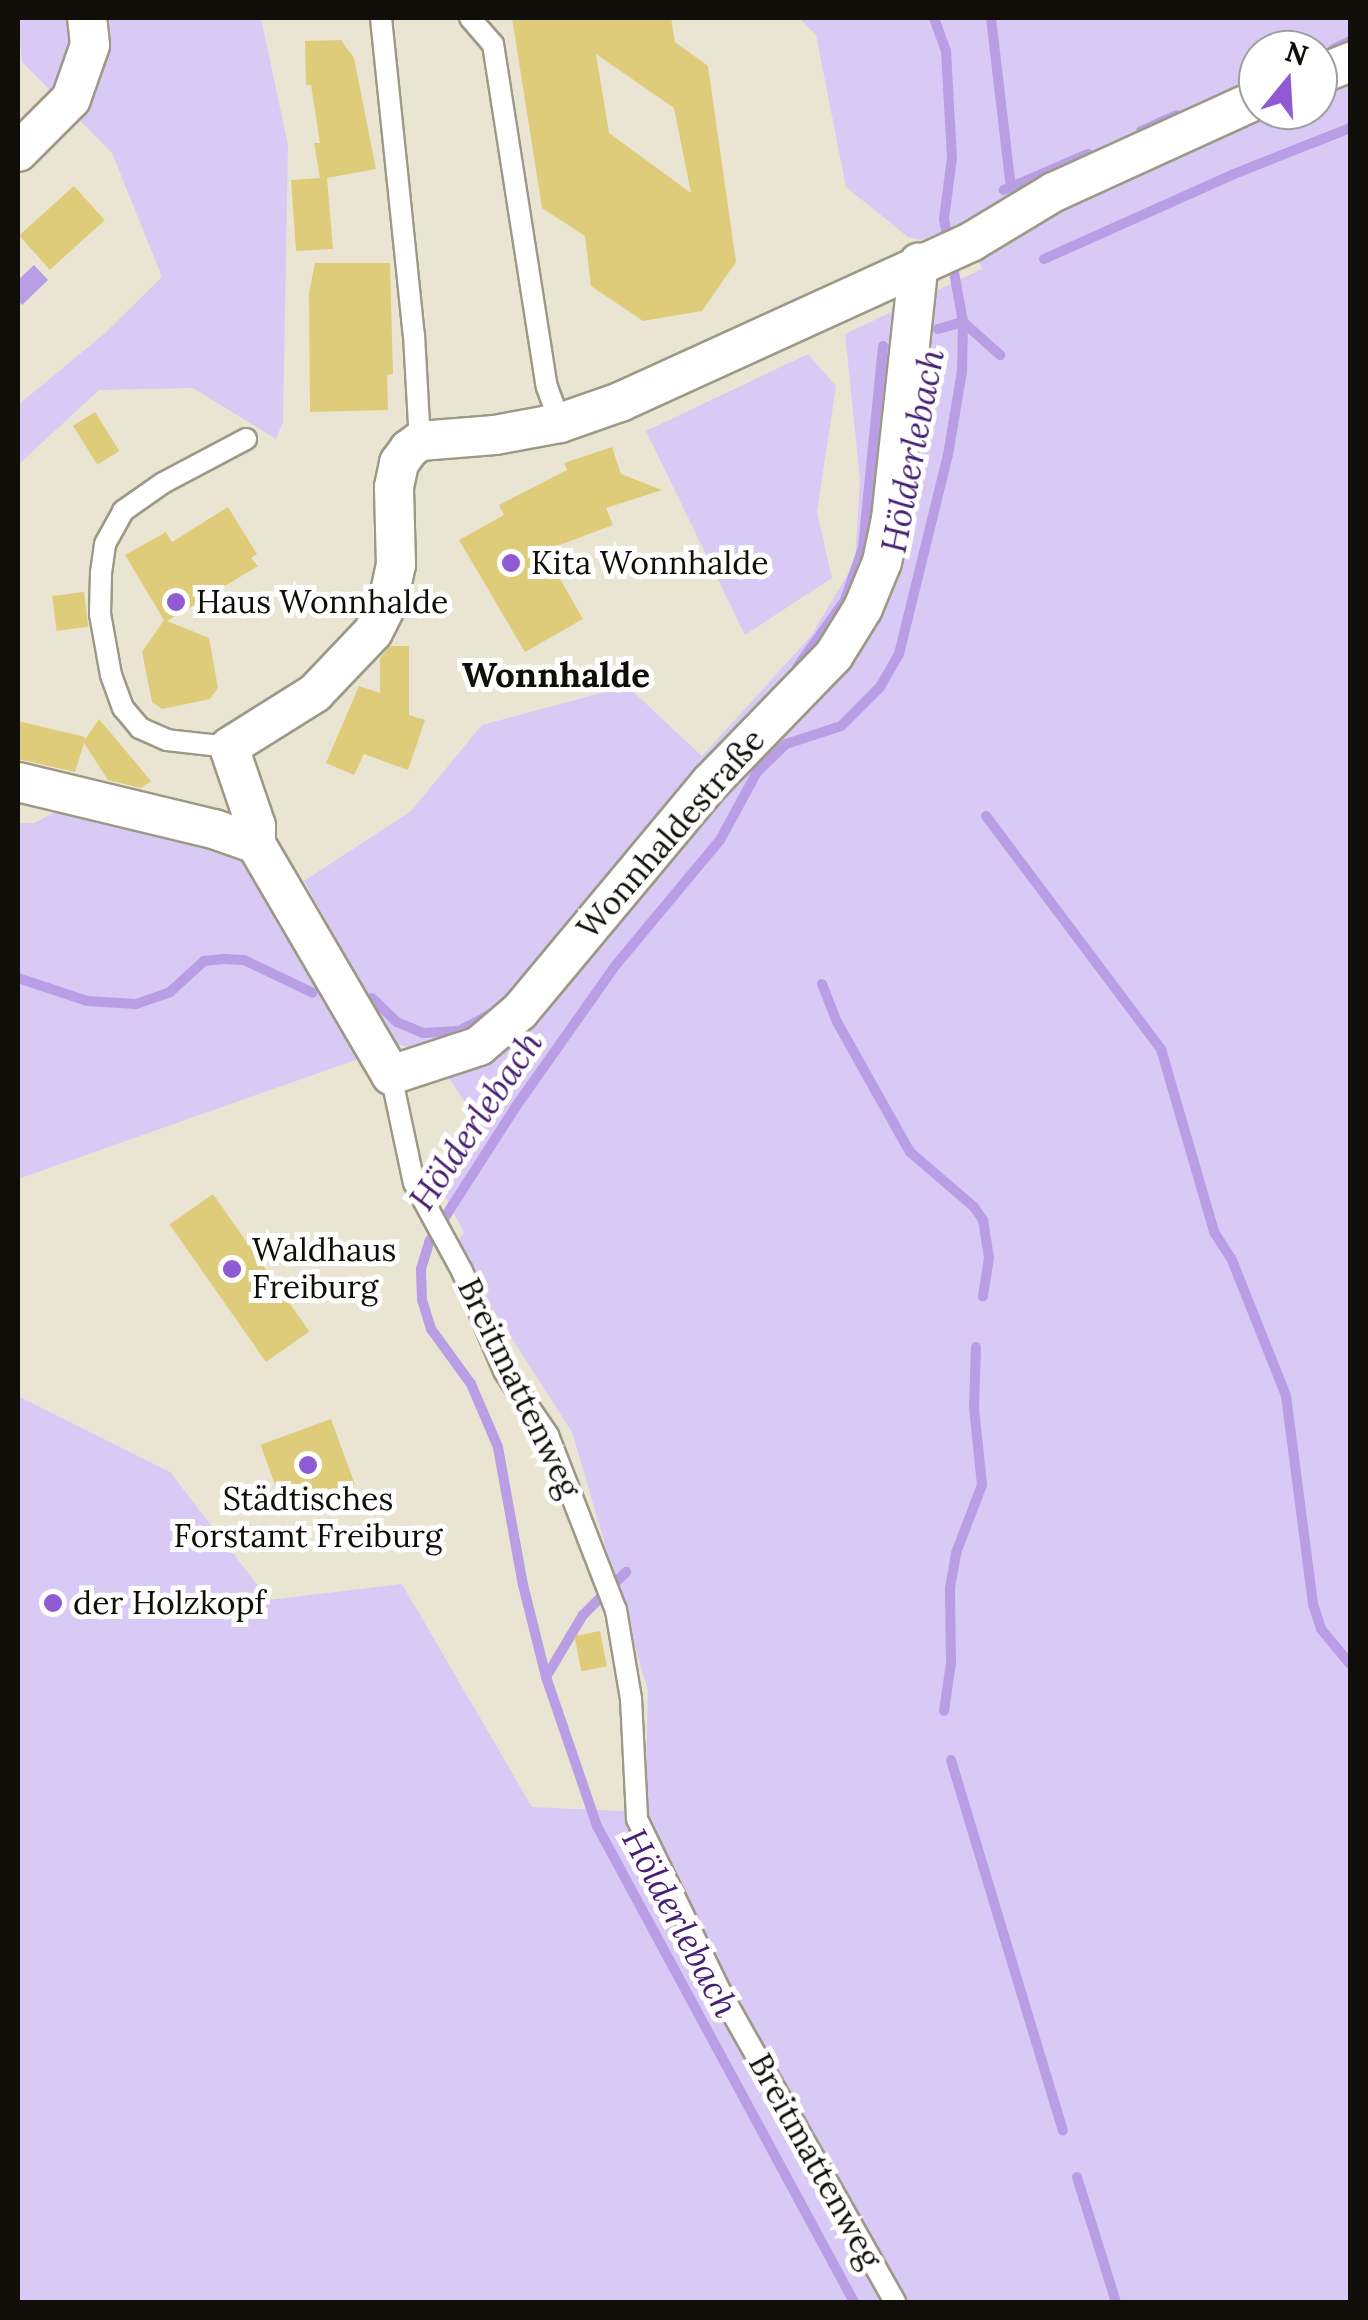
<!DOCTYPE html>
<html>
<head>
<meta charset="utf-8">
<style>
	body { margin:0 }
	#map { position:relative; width:1368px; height:2320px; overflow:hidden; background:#e9e5d2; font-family:Lora,serif }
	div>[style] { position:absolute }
	.green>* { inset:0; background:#d9caf5 }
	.water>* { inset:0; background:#b99ee5 }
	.stream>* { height:10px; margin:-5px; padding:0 5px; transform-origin:5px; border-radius:5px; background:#b99ee5 }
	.building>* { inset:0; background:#dfcc7a; transform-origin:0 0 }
	.roads { filter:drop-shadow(2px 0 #9d9987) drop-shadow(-2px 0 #9d9987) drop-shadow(0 2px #9d9987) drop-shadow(0 -2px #9d9987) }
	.lane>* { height:20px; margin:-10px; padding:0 10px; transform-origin:10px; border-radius:10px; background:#fff }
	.street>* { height:38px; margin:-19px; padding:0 19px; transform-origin:19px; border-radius:19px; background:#fff }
	.dots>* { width:28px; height:28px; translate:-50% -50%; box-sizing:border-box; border:5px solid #fff; border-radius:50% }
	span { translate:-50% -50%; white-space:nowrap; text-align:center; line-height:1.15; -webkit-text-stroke:10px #fff; paint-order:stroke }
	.poi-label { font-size:32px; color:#0f0e08 }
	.left { translate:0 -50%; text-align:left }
	.street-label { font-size:32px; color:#0f0e08 }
	.water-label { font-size:35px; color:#461f72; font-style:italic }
	.neighbourhood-label { font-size:35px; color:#0f0e08; font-weight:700 }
	.frame { position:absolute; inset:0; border:20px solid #0f0e08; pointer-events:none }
	.north { position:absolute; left:1238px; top:30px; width:100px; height:100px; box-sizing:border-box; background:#fff; border:2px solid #9f9f9c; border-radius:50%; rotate:18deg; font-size:28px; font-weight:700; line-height:40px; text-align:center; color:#0f0e08 }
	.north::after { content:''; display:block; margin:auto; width:35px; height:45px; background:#8f5ad3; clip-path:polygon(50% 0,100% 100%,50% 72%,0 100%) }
</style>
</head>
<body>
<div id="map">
	<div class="green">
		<div style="clip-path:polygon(18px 18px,261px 18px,288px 145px,283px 422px,276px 439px,193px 388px,99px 390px,18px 465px,18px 405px,105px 333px,162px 277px,112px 153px,22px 62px)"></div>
		<div style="clip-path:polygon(evenodd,799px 18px,1350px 18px,1350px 2302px,18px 2302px,18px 1396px,170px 1472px,269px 1600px,402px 1584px,532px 1807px,645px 1812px,648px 1691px,572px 1432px,454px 1249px,464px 1232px,441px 1189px,486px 1133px,431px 1052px,395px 1044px,304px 881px,411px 811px,482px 725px,627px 686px,702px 756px,811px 636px,855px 562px,860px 480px,845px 334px,982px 269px,964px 224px,920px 240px,908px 237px,846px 187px,816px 35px,799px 18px,1258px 50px,1318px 50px,1318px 110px,1258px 110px,1258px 50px)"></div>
		<div style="clip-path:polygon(808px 354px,836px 386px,817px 512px,832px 578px,745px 635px,646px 431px)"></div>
		<div style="clip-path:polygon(63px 808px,168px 825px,266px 867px,364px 1057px,18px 1179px,18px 823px,34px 823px)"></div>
	</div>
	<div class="water">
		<div style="clip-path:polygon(34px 265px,48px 280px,22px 305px,18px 300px,18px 280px)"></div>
	</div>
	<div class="stream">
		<div style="left:934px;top:18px;width:35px;rotate:70deg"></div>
		<div style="left:946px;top:51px;width:107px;rotate:86.8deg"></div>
		<div style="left:952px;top:158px;width:62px;rotate:97.5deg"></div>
		<div style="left:944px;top:219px;width:25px;rotate:79deg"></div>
		<div style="left:991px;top:18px;width:170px;rotate:83.3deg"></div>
		<div style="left:1011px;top:187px;width:8px;rotate:157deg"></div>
		<div style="left:1333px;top:49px;width:19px;rotate:-25deg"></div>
		<div style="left:1141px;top:131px;width:39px;rotate:-24deg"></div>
		<div style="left:1011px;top:187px;width:84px;rotate:-23.2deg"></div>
		<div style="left:1044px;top:259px;width:208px;rotate:-24.1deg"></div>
		<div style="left:1234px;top:174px;width:125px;rotate:-21.6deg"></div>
		<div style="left:938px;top:329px;width:26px;rotate:-16deg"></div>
		<div style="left:963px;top:322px;width:50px;rotate:41.7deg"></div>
		<div style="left:798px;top:666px;width:81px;rotate:-54.5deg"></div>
		<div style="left:845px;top:600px;width:56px;rotate:-71.2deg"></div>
		<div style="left:863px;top:547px;width:202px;rotate:-84.3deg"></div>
		<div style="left:986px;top:816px;width:291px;rotate:53.1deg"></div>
		<div style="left:1161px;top:1049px;width:191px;rotate:73.8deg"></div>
		<div style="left:1214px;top:1232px;width:33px;rotate:57deg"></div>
		<div style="left:1232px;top:1260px;width:146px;rotate:68.3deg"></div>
		<div style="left:1286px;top:1396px;width:210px;rotate:82.6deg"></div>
		<div style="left:1313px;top:1604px;width:26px;rotate:72deg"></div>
		<div style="left:1321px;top:1629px;width:45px;rotate:50.4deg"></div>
		<div style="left:18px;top:978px;width:73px;rotate:18.4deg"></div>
		<div style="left:87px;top:1001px;width:49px;rotate:3.5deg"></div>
		<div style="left:136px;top:1004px;width:36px;rotate:-19deg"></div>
		<div style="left:170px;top:992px;width:46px;rotate:-42.4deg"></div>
		<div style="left:204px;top:961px;width:20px;rotate:-6deg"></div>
		<div style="left:224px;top:959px;width:20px;rotate:3deg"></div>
		<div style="left:244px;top:960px;width:76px;rotate:25.6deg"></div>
		<div style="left:822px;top:984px;width:41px;rotate:68.5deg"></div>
		<div style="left:837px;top:1022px;width:149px;rotate:60.7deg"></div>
		<div style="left:910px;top:1152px;width:84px;rotate:40.7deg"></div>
		<div style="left:974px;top:1207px;width:16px;rotate:55deg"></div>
		<div style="left:983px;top:1220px;width:38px;rotate:81deg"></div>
		<div style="left:989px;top:1258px;width:39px;rotate:99deg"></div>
		<div style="left:372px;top:998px;width:35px;rotate:44deg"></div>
		<div style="left:397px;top:1022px;width:28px;rotate:23deg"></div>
		<div style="left:423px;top:1033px;width:36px;rotate:-3deg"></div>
		<div style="left:459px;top:1031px;width:34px;rotate:-28deg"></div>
		<div style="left:546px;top:1677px;width:72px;rotate:-59.2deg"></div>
		<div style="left:583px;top:1615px;width:61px;rotate:-45deg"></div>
		<div style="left:944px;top:1711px;width:49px;rotate:-81.7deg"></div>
		<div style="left:951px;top:1663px;width:75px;rotate:-90.8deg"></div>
		<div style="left:950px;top:1588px;width:36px;rotate:-80deg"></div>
		<div style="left:956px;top:1553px;width:73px;rotate:-69.1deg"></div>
		<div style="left:982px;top:1485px;width:78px;rotate:-95.9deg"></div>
		<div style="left:974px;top:1407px;width:60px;rotate:-88.1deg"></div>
		<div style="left:951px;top:1760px;width:387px;rotate:73.2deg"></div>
		<div style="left:1077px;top:2177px;width:131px;rotate:72.7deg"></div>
		<div style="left:854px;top:2302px;width:541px;rotate:-118.37deg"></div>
		<div style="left:597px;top:1826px;width:157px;rotate:-108.9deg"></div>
		<div style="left:546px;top:1677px;width:95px;rotate:-104deg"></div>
		<div style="left:523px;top:1585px;width:140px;rotate:-100.3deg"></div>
		<div style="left:498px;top:1447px;width:69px;rotate:-113.2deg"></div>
		<div style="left:471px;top:1384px;width:68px;rotate:-126deg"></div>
		<div style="left:431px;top:1329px;width:31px;rotate:-107deg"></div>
		<div style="left:422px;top:1299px;width:30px;rotate:-92deg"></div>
		<div style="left:421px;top:1269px;width:28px;rotate:-73deg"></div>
		<div style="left:429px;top:1242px;width:163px;rotate:-57.3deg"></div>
		<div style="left:517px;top:1105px;width:170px;rotate:-54.8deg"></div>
		<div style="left:615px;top:966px;width:164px;rotate:-50.2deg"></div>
		<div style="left:720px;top:840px;width:77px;rotate:-61.4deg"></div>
		<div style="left:757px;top:772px;width:40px;rotate:-44deg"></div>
		<div style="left:786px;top:744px;width:58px;rotate:-18.1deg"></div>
		<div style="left:841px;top:726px;width:55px;rotate:-45deg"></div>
		<div style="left:880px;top:687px;width:38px;rotate:-60deg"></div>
		<div style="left:899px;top:654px;width:205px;rotate:-76.2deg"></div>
		<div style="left:948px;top:455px;width:85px;rotate:-80.5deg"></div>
		<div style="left:962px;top:371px;width:49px;rotate:-88.8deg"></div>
		<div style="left:963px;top:322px;width:62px;rotate:-100.2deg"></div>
	</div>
	<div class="building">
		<div style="clip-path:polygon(evenodd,512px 18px,671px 18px,675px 42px,708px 66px,736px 262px,702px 311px,643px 321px,591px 286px,585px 236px,542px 208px,512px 18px,596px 54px,674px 108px,691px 193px,609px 133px,596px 54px)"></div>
		<div style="clip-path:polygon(341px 40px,354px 58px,376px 169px,327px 178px,333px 249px,296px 251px,291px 180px,320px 178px,314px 143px,320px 143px,311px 85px,306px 85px,305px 41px)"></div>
		<div style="left:74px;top:186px;width:46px;height:74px;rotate:48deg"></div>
		<div style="clip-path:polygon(315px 263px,390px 263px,393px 374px,387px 375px,388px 410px,310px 412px,309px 293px)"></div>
		<div style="left:95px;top:412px;width:46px;height:26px;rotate:58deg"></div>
		<div style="clip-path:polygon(612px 447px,621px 474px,662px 490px,606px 508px,613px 525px,544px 551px,583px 619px,525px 652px,459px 540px,504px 515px,499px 505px,567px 470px,564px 463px)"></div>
		<div style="clip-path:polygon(228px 507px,257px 554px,251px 558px,258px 566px,167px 621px,209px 638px,218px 688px,210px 699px,162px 709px,152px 702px,142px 652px,164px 620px,125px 555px,166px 532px,172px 542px)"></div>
		<div style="left:84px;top:592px;width:35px;height:32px;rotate:83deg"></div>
		<div style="clip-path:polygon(390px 646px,409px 646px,409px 715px,425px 720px,408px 770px,364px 754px,354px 775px,326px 763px,359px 686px,380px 693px,380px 658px)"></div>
		<div style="clip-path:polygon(99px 719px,151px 781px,141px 788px,108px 780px,84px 743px,75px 772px,18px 759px,18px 721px,85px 737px,84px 741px)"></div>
		<div style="left:213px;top:1194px;width:168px;height:53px;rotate:55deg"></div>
		<div style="left:331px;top:1419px;width:69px;height:75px;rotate:70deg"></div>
		<div style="left:600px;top:1631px;width:36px;height:26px;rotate:79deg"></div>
	</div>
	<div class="roads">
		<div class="lane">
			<div style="left:381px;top:18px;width:319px;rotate:84.1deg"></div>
			<div style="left:414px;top:335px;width:106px;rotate:86.8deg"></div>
			<div style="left:470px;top:18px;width:35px;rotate:49deg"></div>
			<div style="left:493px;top:44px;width:347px;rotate:81.1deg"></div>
			<div style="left:547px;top:387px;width:38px;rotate:70deg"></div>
			<div style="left:229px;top:747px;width:62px;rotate:-173.6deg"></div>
			<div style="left:167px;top:740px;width:30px;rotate:-156deg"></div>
			<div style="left:140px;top:728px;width:26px;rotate:-130deg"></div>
			<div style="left:123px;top:708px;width:35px;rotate:-110deg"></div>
			<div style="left:111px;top:675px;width:62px;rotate:-100.2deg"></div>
			<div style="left:100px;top:614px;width:41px;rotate:-88.6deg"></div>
			<div style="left:101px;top:573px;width:29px;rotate:-82deg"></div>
			<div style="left:105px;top:544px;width:38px;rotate:-61deg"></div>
			<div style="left:123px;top:511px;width:49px;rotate:-35deg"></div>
			<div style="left:163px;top:483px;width:94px;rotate:-27.9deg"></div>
			<div style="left:391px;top:1075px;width:110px;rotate:78deg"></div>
			<div style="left:414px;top:1183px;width:100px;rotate:61.4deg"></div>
			<div style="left:462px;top:1271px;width:108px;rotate:67.2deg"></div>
			<div style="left:504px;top:1371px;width:78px;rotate:55.5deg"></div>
			<div style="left:548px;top:1435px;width:188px;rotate:68.8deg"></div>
			<div style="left:616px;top:1610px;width:90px;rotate:80.4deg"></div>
			<div style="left:631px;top:1699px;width:120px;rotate:87.1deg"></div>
			<div style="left:637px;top:1819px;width:193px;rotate:64.2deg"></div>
			<div style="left:721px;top:1993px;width:355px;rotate:60.6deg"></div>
		</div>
		<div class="street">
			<div style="left:1318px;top:75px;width:35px;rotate:-22deg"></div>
			<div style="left:18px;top:152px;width:75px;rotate:-45deg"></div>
			<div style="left:71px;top:99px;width:57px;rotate:-70.6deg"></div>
			<div style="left:90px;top:45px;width:27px;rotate:-96deg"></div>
			<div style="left:18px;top:782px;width:202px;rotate:13.5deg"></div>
			<div style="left:214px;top:829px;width:45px;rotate:19.7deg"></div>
			<div style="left:256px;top:844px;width:268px;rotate:59.7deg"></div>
			<div style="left:391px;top:1075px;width:93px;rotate:-18.2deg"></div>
			<div style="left:479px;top:1046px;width:54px;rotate:-40.5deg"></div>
			<div style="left:520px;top:1011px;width:297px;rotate:-50.2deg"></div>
			<div style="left:710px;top:783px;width:178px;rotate:-45.9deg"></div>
			<div style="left:834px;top:655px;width:55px;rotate:-58.3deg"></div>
			<div style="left:863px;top:608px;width:50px;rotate:-67.6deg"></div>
			<div style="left:882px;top:562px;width:44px;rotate:-78.2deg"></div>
			<div style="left:891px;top:519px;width:258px;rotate:-83.8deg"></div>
			<div style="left:256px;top:844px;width:18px;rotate:-90deg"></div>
			<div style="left:256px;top:826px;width:83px;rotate:-108.9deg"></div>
			<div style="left:229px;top:747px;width:102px;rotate:-32.1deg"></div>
			<div style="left:315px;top:693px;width:84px;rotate:-46.4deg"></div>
			<div style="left:373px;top:632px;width:34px;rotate:-63deg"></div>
			<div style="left:388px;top:602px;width:38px;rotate:-78deg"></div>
			<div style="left:396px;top:565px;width:78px;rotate:-91.5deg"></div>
			<div style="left:394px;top:487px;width:25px;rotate:-78deg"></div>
			<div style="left:399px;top:463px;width:17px;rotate:-54deg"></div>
			<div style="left:409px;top:449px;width:14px;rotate:-36deg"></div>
			<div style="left:420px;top:441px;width:75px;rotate:-4.6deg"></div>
			<div style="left:495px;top:435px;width:66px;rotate:-10.5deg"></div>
			<div style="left:560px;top:423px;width:64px;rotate:-19.3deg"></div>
			<div style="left:620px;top:402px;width:386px;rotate:-24.5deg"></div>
			<div style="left:971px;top:242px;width:97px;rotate:-31.1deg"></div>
			<div style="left:1054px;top:192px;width:224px;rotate:-24.5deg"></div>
		</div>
	</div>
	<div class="dots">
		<div style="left:511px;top:563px;background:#8f5ad3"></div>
		<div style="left:176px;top:602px;background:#8f5ad3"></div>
		<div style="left:232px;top:1269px;background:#8f5ad3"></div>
		<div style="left:308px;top:1465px;background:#8f5ad3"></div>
		<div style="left:53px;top:1603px;background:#8f5ad3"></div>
	</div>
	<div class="poi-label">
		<span class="left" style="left:531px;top:563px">Kita Wonnhalde</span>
		<span class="left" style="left:196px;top:602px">Haus Wonnhalde</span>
		<span class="left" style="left:252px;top:1269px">Waldhaus<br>Freiburg</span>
		<span style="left:308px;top:1518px">Städtisches<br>Forstamt Freiburg</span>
		<span class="left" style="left:73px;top:1603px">der Holzkopf</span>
	</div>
	<div class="street-label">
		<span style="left:671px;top:834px;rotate:-49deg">Wonnhaldestraße</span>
		<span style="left:519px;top:1388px;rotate:64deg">Breitmattenweg</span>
		<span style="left:815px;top:2161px;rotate:61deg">Breitmattenweg</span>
	</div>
	<div class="water-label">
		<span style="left:913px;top:451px;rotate:-79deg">Hölderlebach</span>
		<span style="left:476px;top:1121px;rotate:-56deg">Hölderlebach</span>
		<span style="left:680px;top:1923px;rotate:62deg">Hölderlebach</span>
	</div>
	<div class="neighbourhood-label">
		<span style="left:556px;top:675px">Wonnhalde</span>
	</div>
	<div class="frame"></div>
	<div class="north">N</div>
</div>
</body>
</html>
